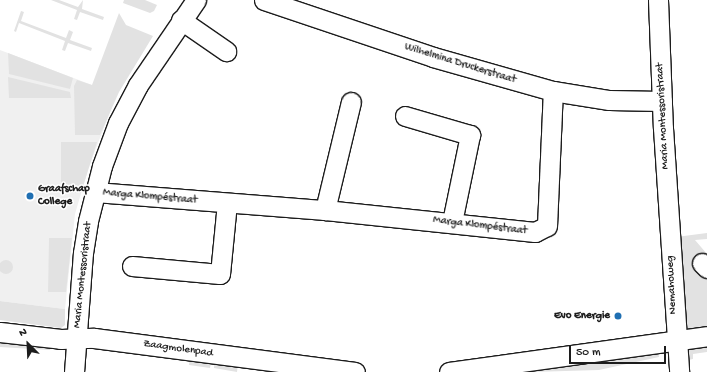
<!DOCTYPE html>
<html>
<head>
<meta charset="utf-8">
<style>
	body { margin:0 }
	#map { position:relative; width:707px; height:372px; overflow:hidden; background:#fff; font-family:"Gochi Hand",sans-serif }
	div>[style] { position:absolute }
	.built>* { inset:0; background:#f0f0f0 }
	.green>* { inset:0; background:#e2e2e2 }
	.round { border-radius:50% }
	.roads { filter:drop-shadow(1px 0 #1c1c1c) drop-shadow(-1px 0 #1c1c1c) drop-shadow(0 1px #1c1c1c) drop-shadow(0 -1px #1c1c1c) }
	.minor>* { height:19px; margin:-9.5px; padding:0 9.5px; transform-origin:9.5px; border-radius:9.5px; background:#fff }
	.dots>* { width:11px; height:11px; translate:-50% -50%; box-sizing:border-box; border:2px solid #fff; border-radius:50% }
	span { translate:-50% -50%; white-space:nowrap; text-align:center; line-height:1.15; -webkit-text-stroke:3px #fff; paint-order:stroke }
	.street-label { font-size:11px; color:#1c1c1c }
	.poi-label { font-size:11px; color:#1c1c1c; font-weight:700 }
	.left { translate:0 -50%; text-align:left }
	.right { translate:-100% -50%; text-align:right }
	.north { position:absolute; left:8px; top:324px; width:40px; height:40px; -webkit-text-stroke:3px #fff; paint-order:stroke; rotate:336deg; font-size:11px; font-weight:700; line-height:16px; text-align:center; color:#1c1c1c }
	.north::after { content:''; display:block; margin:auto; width:14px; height:18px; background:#1c1c1c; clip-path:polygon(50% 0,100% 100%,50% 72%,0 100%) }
	.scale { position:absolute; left:569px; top:346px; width:97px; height:18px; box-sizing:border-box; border:2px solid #1c1c1c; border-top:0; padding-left:5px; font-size:12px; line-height:14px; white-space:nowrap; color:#1c1c1c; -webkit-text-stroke:3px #fff; paint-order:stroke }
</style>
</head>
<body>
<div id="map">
	<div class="built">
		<div style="clip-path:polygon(0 50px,92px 85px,112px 107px,89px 166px,75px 214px,65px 309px,0 301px)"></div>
	</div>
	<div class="green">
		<div style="clip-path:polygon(51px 0,59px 0,78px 7px,83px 0,82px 9px,104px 17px,103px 20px,80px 12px,77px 20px,74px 19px,77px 10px)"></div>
		<div style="clip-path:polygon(124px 0,145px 0,157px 5px,154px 11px,150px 13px,123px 3px)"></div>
		<div style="clip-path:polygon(21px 11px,24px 12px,21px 21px,66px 38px,69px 30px,73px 32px,70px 40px,92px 48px,91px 51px,68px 43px,65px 51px,62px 50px,65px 41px,19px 23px,16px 32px,14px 31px)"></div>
		<div style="clip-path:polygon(119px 13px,126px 25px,153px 36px,119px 92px,100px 135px,75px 135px,74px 86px,77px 80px,92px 85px)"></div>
		<div style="clip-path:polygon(8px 53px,73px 78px,70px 89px,9px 74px)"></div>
		<div style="clip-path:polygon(8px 77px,70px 92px,71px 98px,9px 98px)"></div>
		<div style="clip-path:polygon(61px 142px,97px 142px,81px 193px,61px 193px)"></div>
		<div style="clip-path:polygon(707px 233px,707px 239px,695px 240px,707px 254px,707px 329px,686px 329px,683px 328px,676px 237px)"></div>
		<div style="clip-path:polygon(49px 238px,72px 238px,66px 292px,48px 292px)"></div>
		<div class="round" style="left:-1px;top:260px;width:14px;height:14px"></div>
		<div style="clip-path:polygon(0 301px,65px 309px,65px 325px,61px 328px,0 320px)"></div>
		<div style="clip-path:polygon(0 337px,51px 343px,50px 350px,0 347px)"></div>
		<div style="clip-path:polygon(707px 345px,707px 352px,693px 354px,693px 359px,688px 360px,689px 348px)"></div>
		<div style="clip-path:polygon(658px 350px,659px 357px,599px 370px,532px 372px)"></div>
		<div style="clip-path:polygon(190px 357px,212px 357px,210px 368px,189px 365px)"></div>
		<div style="clip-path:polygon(215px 357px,238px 363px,237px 372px,214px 368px)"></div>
	</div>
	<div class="roads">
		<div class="minor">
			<div style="left:264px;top:0;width:178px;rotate:18.6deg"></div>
			<div style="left:433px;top:57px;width:125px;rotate:15.8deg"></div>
			<div style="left:553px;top:91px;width:57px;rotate:9.1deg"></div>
			<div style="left:609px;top:100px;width:53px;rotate:1.1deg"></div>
			<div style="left:658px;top:0;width:128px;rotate:87.8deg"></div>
			<div style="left:663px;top:128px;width:245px;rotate:86.2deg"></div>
			<div style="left:181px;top:20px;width:55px;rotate:34.6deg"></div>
			<div style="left:405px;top:116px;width:68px;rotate:16.3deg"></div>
			<div style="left:470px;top:135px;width:89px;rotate:101.7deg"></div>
			<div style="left:95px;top:192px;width:231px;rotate:4.5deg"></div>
			<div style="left:325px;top:210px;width:211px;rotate:6deg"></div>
			<div style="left:535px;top:232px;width:13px;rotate:-27deg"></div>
			<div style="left:547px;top:226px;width:135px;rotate:-87.5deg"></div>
			<div style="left:325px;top:210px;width:111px;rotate:-76.5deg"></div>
			<div style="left:702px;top:263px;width:7px;rotate:45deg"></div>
			<div style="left:132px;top:266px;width:88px;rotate:5.2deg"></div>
			<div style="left:220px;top:274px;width:71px;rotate:-84.4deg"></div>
			<div style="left:0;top:332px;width:61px;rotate:6.5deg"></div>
			<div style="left:61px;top:339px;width:33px;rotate:-2deg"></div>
			<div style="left:94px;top:338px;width:263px;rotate:7.4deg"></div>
			<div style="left:74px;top:372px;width:119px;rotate:-85.7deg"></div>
			<div style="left:83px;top:253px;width:32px;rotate:-81deg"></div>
			<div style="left:88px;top:221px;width:57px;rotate:-75.7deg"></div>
			<div style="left:102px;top:166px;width:46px;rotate:-69.6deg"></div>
			<div style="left:118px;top:123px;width:43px;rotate:-62.2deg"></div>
			<div style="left:138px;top:85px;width:103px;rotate:-55.7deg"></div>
			<div style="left:449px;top:372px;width:260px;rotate:-7.9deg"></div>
		</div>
	</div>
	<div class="dots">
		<div style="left:30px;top:196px;background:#1f6fb2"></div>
		<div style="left:618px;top:316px;background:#1f6fb2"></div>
	</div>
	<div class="street-label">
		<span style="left:460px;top:64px;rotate:17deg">Wilhelmina Druckerstraat</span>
		<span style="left:663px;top:116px;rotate:-93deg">Maria Montessoristraat</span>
		<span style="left:150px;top:197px;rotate:5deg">Marga Klompéstraat</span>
		<span style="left:480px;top:226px;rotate:7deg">Marga Klompéstraat</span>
		<span style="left:83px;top:275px;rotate:-84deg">Maria Montessoristraat</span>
		<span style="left:672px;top:285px;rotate:-93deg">Nemahoweg</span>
		<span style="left:178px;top:349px;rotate:8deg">Zaagmolenpad</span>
	</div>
	<div class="poi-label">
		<span class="left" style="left:38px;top:196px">Graafschap<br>College</span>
		<span class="right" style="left:610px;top:316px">Evo Energie</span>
	</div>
	<div class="north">N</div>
	<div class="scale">50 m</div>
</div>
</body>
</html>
